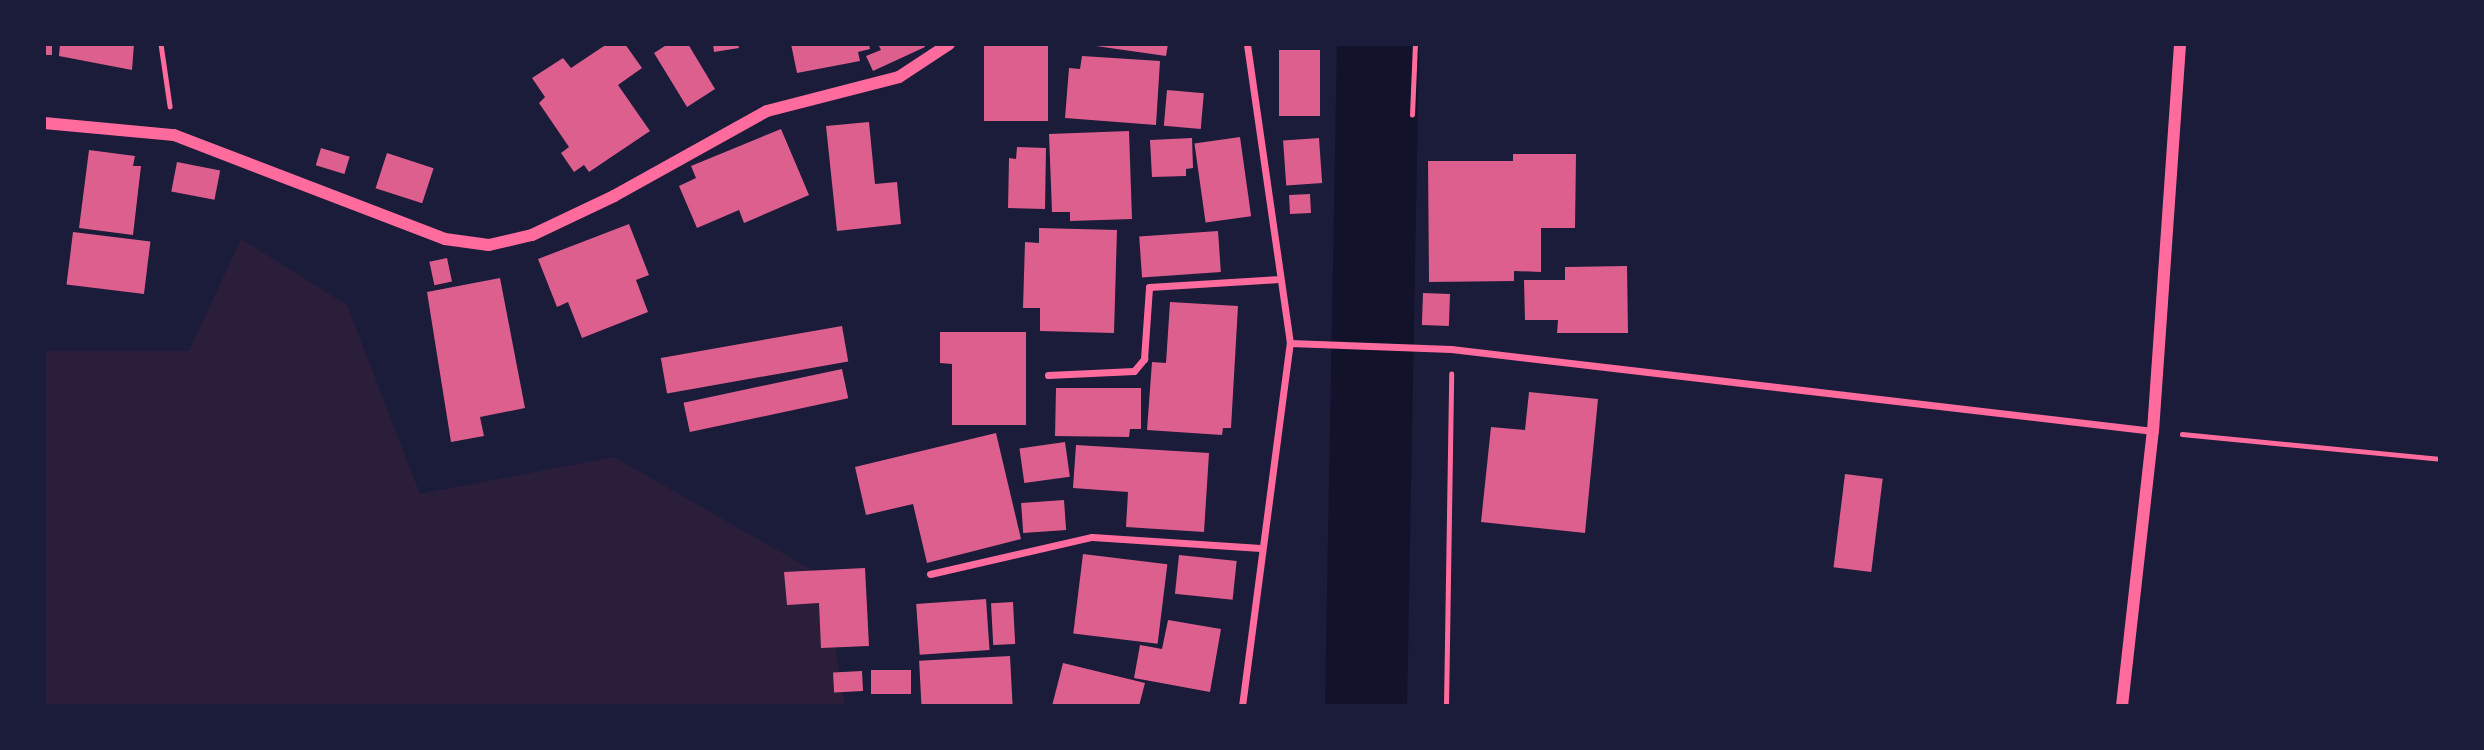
<!DOCTYPE html>
<html>
<head>
<meta charset="utf-8">
<style>
	body { margin:0 }
	#map { position:relative; width:2484px; height:750px; overflow:hidden; background:#1b1b3a; font-family:"Varela Round",sans-serif }
	div>[style] { position:absolute }
	.green>* { inset:0; background:#2a1e3b }
	.river>* { height:82px; margin:-41px; padding:0 41px; transform-origin:41px; border-radius:41px; background:#12122b }
	.building>* { inset:0; background:#dd5f8e; transform-origin:0 0 }
	.path>* { height:4.5px; margin:-2.25px; padding:0 2.25px; transform-origin:2.25px; border-radius:2.25px; background:#ff6b9d }
	.minor>* { height:7px; margin:-3.5px; padding:0 3.5px; transform-origin:3.5px; border-radius:3.5px; background:#ff6b9d }
	.tertiary>* { height:12px; margin:-6px; padding:0 6px; transform-origin:6px; border-radius:6px; background:#ff6b9d }
	span { translate:-50% -50%; white-space:nowrap; text-align:center; line-height:1.15; -webkit-text-stroke:5px #1b1b3a; paint-order:stroke }
	.frame { position:absolute; inset:0; border:46px solid #1b1b3a; pointer-events:none }
</style>
</head>
<body>
<div id="map">
	<div class="green">
		<div style="clip-path:polygon(241px 239px,347px 305px,420px 494px,614px 457px,823px 576px,845px 706px,44px 706px,44px 351px,189px 351px)"></div>
	</div>
	<div class="river">
		<div style="left:1366px;top:706px;width:662px;rotate:-88.96deg"></div>
	</div>
	<div class="building">
		<div style="left:44px;top:44px;width:8px;height:11px"></div>
		<div style="clip-path:polygon(60px 44px,134px 44px,132px 70px,59px 56px)"></div>
		<div style="clip-path:polygon(607px 44px,625px 44px,642px 68px,618px 85px,650px 131px,589px 172px,584px 165px,574px 172px,561px 153px,569px 147px,539px 103px,545px 97px,532px 78px,563px 58px,571px 68px)"></div>
		<div style="clip-path:polygon(668px 44px,688px 44px,715px 89px,687px 107px,654px 53px)"></div>
		<div style="clip-path:polygon(713px 44px,738px 44px,739px 48px,714px 52px)"></div>
		<div style="clip-path:polygon(791px 44px,869px 44px,870px 49px,858px 52px,860px 61px,797px 73px)"></div>
		<div style="clip-path:polygon(878px 44px,924px 44px,925px 47px,873px 71px,866px 56px,881px 50px)"></div>
		<div style="left:984px;top:44px;width:64px;height:77px"></div>
		<div style="clip-path:polygon(1082px 44px,1168px 44px,1166px 56px)"></div>
		<div style="left:1320px;top:50px;width:66px;height:41px;rotate:90deg"></div>
		<div style="clip-path:polygon(1082px 56px,1160px 61px,1156px 125px,1065px 118px,1069px 68px,1080px 69px)"></div>
		<div style="left:1167px;top:90px;width:37px;height:36px;rotate:5deg"></div>
		<div style="clip-path:polygon(869px 122px,875px 184px,897px 182px,901px 224px,837px 231px,826px 126px)"></div>
		<div style="clip-path:polygon(781px 129px,809px 195px,744px 223px,739px 210px,697px 228px,679px 186px,696px 178px,691px 166px)"></div>
		<div style="clip-path:polygon(1129px 131px,1132px 219px,1070px 221px,1070px 212px,1052px 212px,1049px 134px)"></div>
		<div style="left:1240px;top:137px;width:80px;height:46px;rotate:82deg"></div>
		<div style="clip-path:polygon(1192px 138px,1193px 168px,1186px 169px,1186px 176px,1152px 177px,1150px 140px)"></div>
		<div style="left:1319px;top:138px;width:45px;height:36px;rotate:86deg"></div>
		<div style="clip-path:polygon(1017px 147px,1046px 148px,1045px 209px,1008px 208px,1009px 158px,1016px 159px)"></div>
		<div style="left:321px;top:148px;width:30px;height:18px;rotate:17deg"></div>
		<div style="clip-path:polygon(89px 150px,135px 156px,133px 166px,141px 166px,133px 235px,79px 228px)"></div>
		<div style="left:387px;top:153px;width:49px;height:37px;rotate:18deg"></div>
		<div style="clip-path:polygon(1513px 154px,1576px 154px,1575px 228px,1541px 228px,1541px 272px,1514px 271px,1514px 281px,1429px 282px,1428px 161px,1513px 161px)"></div>
		<div style="left:177px;top:162px;width:44px;height:30px;rotate:11deg"></div>
		<div style="left:1310px;top:194px;width:19px;height:21px;rotate:87deg"></div>
		<div style="clip-path:polygon(629px 224px,649px 275px,636px 280px,648px 312px,582px 338px,568px 302px,557px 307px,538px 259px)"></div>
		<div style="clip-path:polygon(1039px 228px,1117px 230px,1114px 333px,1040px 331px,1040px 308px,1023px 308px,1025px 242px,1039px 243px)"></div>
		<div style="left:1218px;top:231px;width:41px;height:79px;rotate:86deg"></div>
		<div style="left:73px;top:232px;width:78px;height:53px;rotate:7deg"></div>
		<div style="left:447px;top:258px;width:24px;height:18px;rotate:78deg"></div>
		<div style="clip-path:polygon(1627px 266px,1628px 333px,1557px 333px,1558px 320px,1525px 320px,1524px 280px,1565px 280px,1565px 267px)"></div>
		<div style="clip-path:polygon(500px 278px,525px 408px,480px 417px,484px 436px,451px 442px,427px 292px)"></div>
		<div style="left:1423px;top:293px;width:27px;height:32px;rotate:2deg"></div>
		<div style="clip-path:polygon(1170px 302px,1238px 306px,1231px 428px,1223px 428px,1222px 435px,1147px 430px,1152px 362px,1166px 363px)"></div>
		<div style="left:842px;top:326px;width:36px;height:184px;rotate:80deg"></div>
		<div style="clip-path:polygon(940px 332px,1026px 332px,1026px 425px,952px 425px,952px 364px,940px 363px)"></div>
		<div style="left:842px;top:369px;width:30px;height:162px;rotate:78deg"></div>
		<div style="clip-path:polygon(1056px 388px,1141px 388px,1141px 429px,1130px 429px,1129px 437px,1055px 436px)"></div>
		<div style="clip-path:polygon(1529px 392px,1598px 399px,1585px 533px,1481px 522px,1491px 427px,1525px 430px)"></div>
		<div style="clip-path:polygon(996px 433px,1021px 539px,927px 563px,913px 504px,866px 515px,855px 467px)"></div>
		<div style="left:1065px;top:442px;width:35px;height:46px;rotate:82deg"></div>
		<div style="clip-path:polygon(1076px 445px,1209px 453px,1204px 532px,1126px 527px,1128px 492px,1073px 488px)"></div>
		<div style="left:1845px;top:474px;width:38px;height:94px;rotate:7deg"></div>
		<div style="left:1064px;top:500px;width:30px;height:43px;rotate:86deg"></div>
		<div style="left:1083px;top:554px;width:85px;height:80px;rotate:7deg"></div>
		<div style="left:1179px;top:555px;width:58px;height:39px;rotate:6deg"></div>
		<div style="clip-path:polygon(865px 568px,869px 646px,821px 648px,819px 603px,787px 605px,784px 572px)"></div>
		<div style="left:986px;top:599px;width:51px;height:70px;rotate:86deg"></div>
		<div style="left:1013px;top:602px;width:42px;height:22px;rotate:87deg"></div>
		<div style="clip-path:polygon(1168px 620px,1221px 629px,1210px 692px,1134px 678px,1140px 645px,1162px 649px)"></div>
		<div style="left:1010px;top:656px;width:50px;height:91px;rotate:87deg"></div>
		<div style="clip-path:polygon(1063px 663px,1145px 683px,1139px 706px,1052px 706px)"></div>
		<div style="left:911px;top:670px;width:24px;height:40px;rotate:90deg"></div>
		<div style="left:862px;top:671px;width:20px;height:29px;rotate:87deg"></div>
	</div>
	<div class="path">
		<div style="left:161px;top:44px;width:63px;rotate:81.7deg"></div>
		<div style="left:1412px;top:115px;width:71px;rotate:-87.6deg"></div>
		<div style="left:2182px;top:434px;width:259px;rotate:5.5deg"></div>
		<div style="left:1446px;top:706px;width:332px;rotate:-89.1deg"></div>
	</div>
	<div class="minor">
		<div style="left:1290px;top:343px;width:161px;rotate:2.1deg"></div>
		<div style="left:1451px;top:349px;width:707px;rotate:6.66deg"></div>
		<div style="left:1048px;top:375px;width:86px;rotate:-2.7deg"></div>
		<div style="left:1134px;top:371px;width:16px;rotate:-50deg"></div>
		<div style="left:1144px;top:359px;width:72px;rotate:-86deg"></div>
		<div style="left:1149px;top:287px;width:129px;rotate:-3.5deg"></div>
		<div style="left:930px;top:574px;width:166px;rotate:-12.9deg"></div>
		<div style="left:1092px;top:537px;width:169px;rotate:3.7deg"></div>
		<div style="left:1242px;top:706px;width:366px;rotate:-82.5deg"></div>
		<div style="left:1290px;top:343px;width:302px;rotate:-98.2deg"></div>
	</div>
	<div class="tertiary">
		<div style="left:44px;top:123px;width:131px;rotate:5.3deg"></div>
		<div style="left:174px;top:135px;width:290px;rotate:21deg"></div>
		<div style="left:445px;top:239px;width:44px;rotate:7.8deg"></div>
		<div style="left:489px;top:245px;width:44px;rotate:-13.1deg"></div>
		<div style="left:532px;top:235px;width:91px;rotate:-25.4deg"></div>
		<div style="left:614px;top:196px;width:175px;rotate:-29.1deg"></div>
		<div style="left:767px;top:111px;width:136px;rotate:-14.4deg"></div>
		<div style="left:899px;top:77px;width:60px;rotate:-33.4deg"></div>
		<div style="left:2122px;top:706px;width:277px;rotate:-83.6deg"></div>
		<div style="left:2153px;top:431px;width:388px;rotate:-86deg"></div>
	</div>
	<div class="frame"></div>
</div>
</body>
</html>
